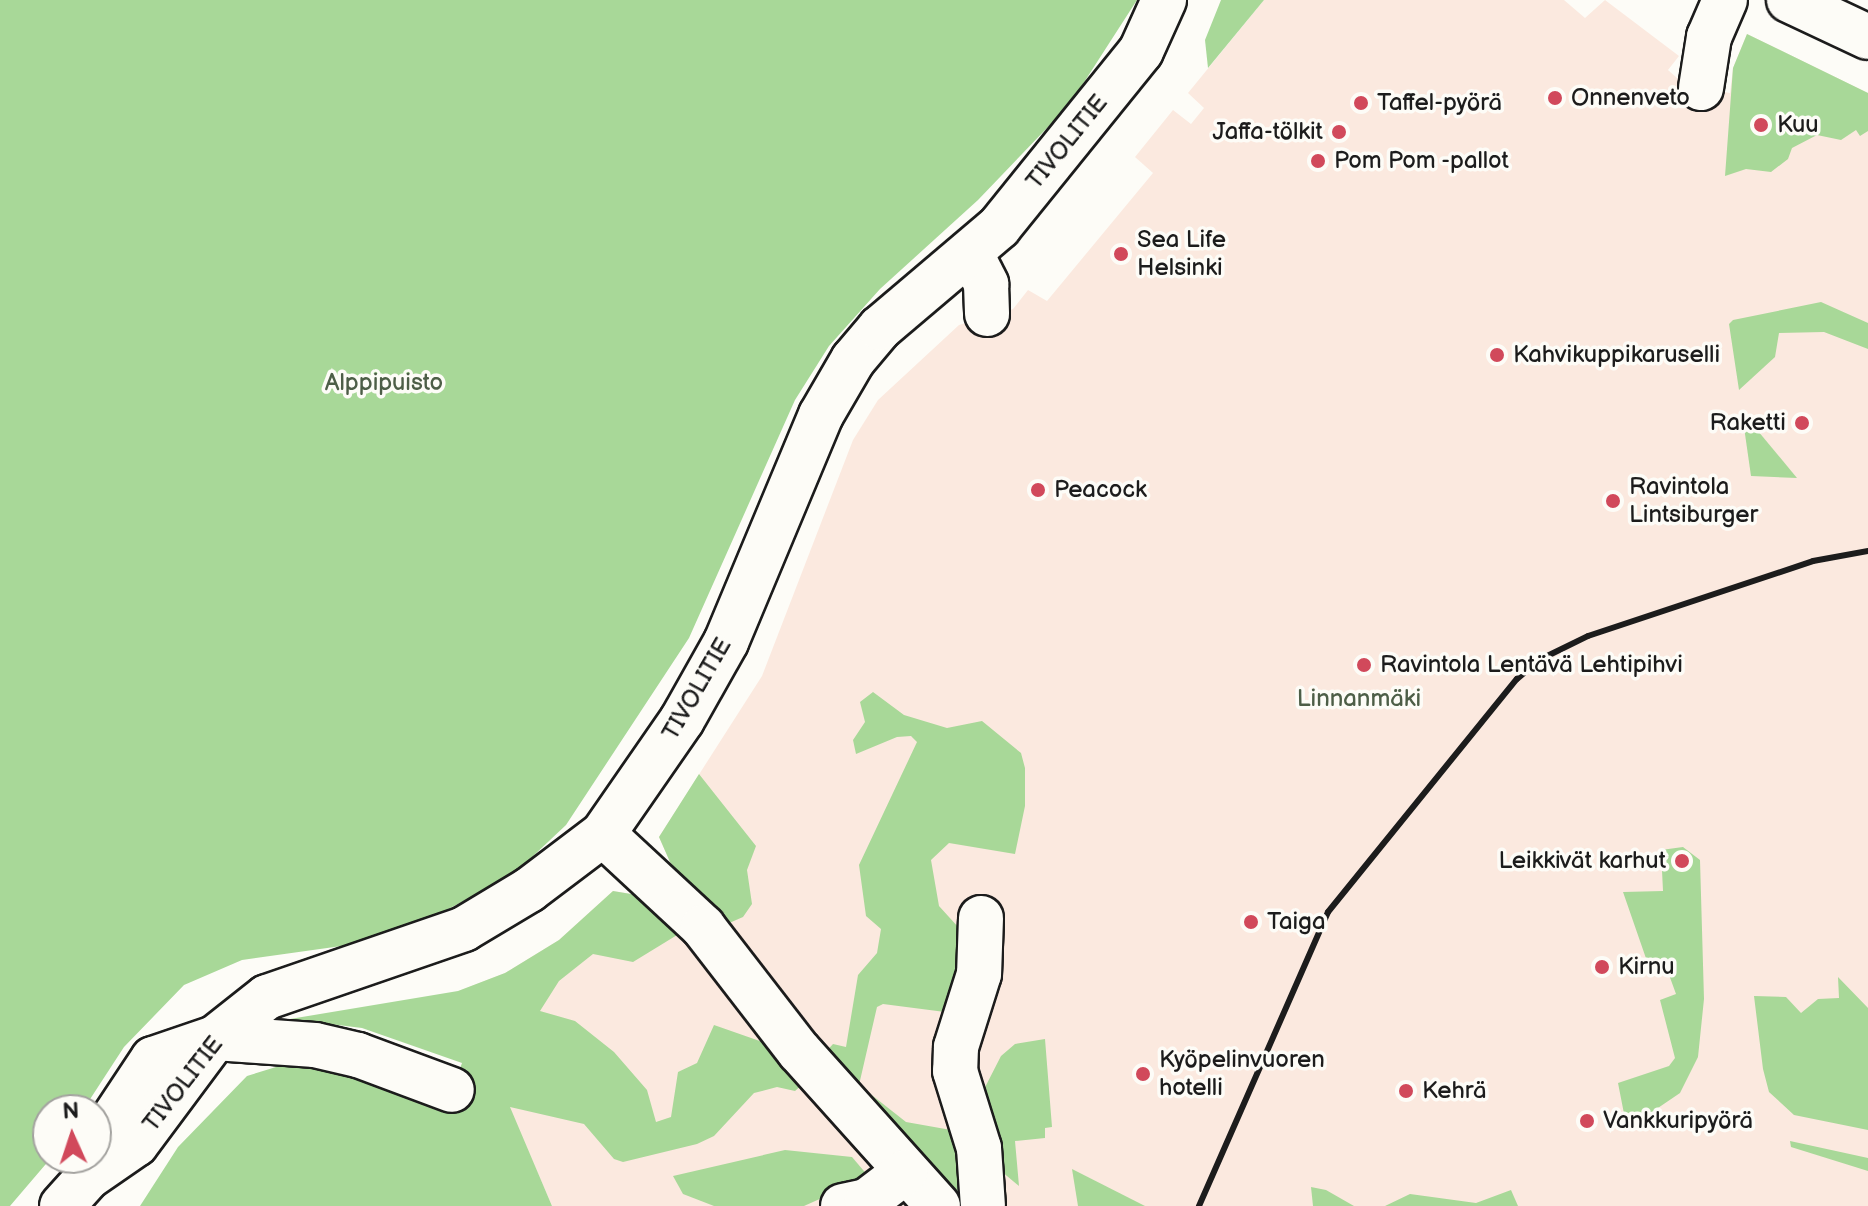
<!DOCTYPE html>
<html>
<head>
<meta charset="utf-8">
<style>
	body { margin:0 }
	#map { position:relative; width:1868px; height:1206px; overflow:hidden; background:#fdfcf7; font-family:"Balsamiq Sans",sans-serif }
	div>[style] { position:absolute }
	.built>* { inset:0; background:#fbe9df }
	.green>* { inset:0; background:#a8d898 }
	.roads { filter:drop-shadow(2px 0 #1c1c1c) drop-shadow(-2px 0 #1c1c1c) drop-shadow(0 2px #1c1c1c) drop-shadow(0 -2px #1c1c1c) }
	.minor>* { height:44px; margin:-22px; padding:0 22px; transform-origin:22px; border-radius:22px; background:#fdfcf7 }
	.rail>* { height:6px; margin:-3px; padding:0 3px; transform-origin:3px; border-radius:3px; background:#1c1c1c }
	.dots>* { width:22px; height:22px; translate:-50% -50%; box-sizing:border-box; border:4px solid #fdfcf7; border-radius:50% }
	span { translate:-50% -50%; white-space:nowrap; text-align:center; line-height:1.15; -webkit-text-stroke:7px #fdfcf7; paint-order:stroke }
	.poi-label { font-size:24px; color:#1c1c1c }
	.left { translate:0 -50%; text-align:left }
	.right { translate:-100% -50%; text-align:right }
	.street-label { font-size:24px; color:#1c1c1c }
	.park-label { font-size:24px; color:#4d5e47 }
	.north { position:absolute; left:32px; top:1094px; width:80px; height:80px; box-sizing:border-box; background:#fdfcf7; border:2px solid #a3a29f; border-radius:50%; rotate:357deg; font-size:22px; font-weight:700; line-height:32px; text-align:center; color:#1c1c1c }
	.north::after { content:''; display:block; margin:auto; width:28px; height:36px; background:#d1495b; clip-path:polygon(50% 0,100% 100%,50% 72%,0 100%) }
</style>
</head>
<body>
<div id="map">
	<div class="built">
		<div style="clip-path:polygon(1264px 0,1564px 0,1585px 18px,1605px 0,1679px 56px,1668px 70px,1686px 86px,1730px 93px,1733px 68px,1747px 34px,1868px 93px,1868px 1206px,552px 1206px,459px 991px,505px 973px,559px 940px,613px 891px,644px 896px,670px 862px,659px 837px,762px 676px,853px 440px,878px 400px,959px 325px,1013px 309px,1028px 290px,1047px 301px,1153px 173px,1135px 157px,1173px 110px,1191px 124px,1204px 108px,1188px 93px)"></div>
	</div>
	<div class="green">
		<div style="clip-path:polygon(0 0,1137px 0,1070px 104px,978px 200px,880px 289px,829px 346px,795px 400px,689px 638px,566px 825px,514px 874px,422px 923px,370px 942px,242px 960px,184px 985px,124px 1047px,83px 1110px,48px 1110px,51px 1158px,10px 1206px,0 1206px)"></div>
		<div style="clip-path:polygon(1221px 0,1264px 0,1208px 68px,1205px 40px)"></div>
		<div style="clip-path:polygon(1747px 34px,1868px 93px,1868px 131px,1860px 136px,1856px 130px,1841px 140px,1817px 135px,1792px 148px,1788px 159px,1771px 172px,1746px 169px,1725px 176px,1733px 68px)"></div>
		<div style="clip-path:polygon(1821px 302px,1868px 323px,1868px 349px,1824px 332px,1779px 333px,1775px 357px,1739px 390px,1729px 324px,1733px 320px)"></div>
		<div style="clip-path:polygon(1748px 419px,1797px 478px,1751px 476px,1743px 420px)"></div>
		<div style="clip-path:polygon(873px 692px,904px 715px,947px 728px,982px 721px,1021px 753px,1025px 768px,1025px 806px,1015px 854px,949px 843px,931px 860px,939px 906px,959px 928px,958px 980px,945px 1012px,883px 1004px,877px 1007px,859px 1085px,906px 1122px,951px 1130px,968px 1171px,964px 1193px,957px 1198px,823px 1055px,833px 1044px,846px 1047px,858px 975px,877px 953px,881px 929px,866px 916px,859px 865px,917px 742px,911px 736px,897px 737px,856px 754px,853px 740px,865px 722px,860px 702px)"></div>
		<div style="clip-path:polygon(699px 774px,756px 846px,747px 870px,752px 904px,743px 917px,720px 927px,670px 862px,659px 837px)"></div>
		<div style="clip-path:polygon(1683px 847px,1700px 860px,1704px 999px,1698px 1057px,1680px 1093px,1627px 1129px,1618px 1083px,1669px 1066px,1675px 1058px,1660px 1000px,1676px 994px,1664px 961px,1649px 967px,1623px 892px,1663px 891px,1661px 850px)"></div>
		<div style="clip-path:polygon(613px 891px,643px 896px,682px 932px,633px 962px,593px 954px,559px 981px,540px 1011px,575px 1021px,614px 1052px,647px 1090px,656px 1122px,671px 1117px,678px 1072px,697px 1063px,714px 1025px,774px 1046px,803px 1084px,795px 1091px,777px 1087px,754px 1093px,714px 1136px,697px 1144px,623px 1162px,614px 1159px,584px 1124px,510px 1107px,552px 1206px,140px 1206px,178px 1147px,247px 1076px,276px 1067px,318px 1067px,345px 1073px,444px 1113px,462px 1063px,362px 1028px,290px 1019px,458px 991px,505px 973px,559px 940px)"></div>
		<div style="clip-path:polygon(1838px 977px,1868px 1008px,1868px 1130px,1794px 1115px,1769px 1092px,1763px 1069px,1754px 996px,1786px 997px,1801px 1013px,1818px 999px,1839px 998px)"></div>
		<div style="clip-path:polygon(1045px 1039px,1052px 1127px,1045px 1128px,1045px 1138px,1015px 1141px,1019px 1186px,1001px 1171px,978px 1101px,1001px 1056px,1015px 1044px)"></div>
		<div style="clip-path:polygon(1790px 1141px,1868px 1158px,1868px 1171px,1791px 1147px)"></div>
		<div style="clip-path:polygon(785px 1150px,852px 1157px,869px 1177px,804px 1206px,714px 1206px,683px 1194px,673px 1176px)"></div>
		<div style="clip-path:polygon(1072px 1169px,1145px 1206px,1078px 1206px)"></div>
		<div style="clip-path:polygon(1311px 1187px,1326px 1190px,1354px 1206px,1313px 1206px)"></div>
		<div style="clip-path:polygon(1511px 1190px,1518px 1206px,1385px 1206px,1410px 1194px,1476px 1203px)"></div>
	</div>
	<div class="roads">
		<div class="minor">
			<div style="left:1789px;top:0;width:87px;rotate:25.1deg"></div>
			<div style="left:1701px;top:88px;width:52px;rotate:-81.1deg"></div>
			<div style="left:1709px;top:37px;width:40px;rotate:-66.6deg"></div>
			<div style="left:971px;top:254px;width:34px;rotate:63deg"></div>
			<div style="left:986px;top:284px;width:30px;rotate:88deg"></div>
			<div style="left:603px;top:834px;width:137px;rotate:42.9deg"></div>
			<div style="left:703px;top:927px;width:157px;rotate:52.3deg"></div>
			<div style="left:799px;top:1051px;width:208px;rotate:48.1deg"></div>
			<div style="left:981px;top:918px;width:56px;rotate:92deg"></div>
			<div style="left:979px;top:974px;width:77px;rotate:107.5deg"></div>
			<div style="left:956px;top:1047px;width:24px;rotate:92deg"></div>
			<div style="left:955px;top:1071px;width:81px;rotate:72.7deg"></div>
			<div style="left:979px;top:1148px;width:58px;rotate:86.1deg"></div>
			<div style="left:96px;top:1145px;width:103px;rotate:-56.5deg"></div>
			<div style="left:153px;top:1059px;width:65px;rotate:-18.7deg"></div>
			<div style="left:215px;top:1038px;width:100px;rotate:4deg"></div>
			<div style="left:315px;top:1045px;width:44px;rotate:13.1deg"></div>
			<div style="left:358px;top:1055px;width:100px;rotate:20.4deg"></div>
			<div style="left:62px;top:1206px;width:39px;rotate:-48deg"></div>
			<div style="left:88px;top:1177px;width:58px;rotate:-34.5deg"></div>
			<div style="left:136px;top:1144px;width:132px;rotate:-53.3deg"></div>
			<div style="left:215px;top:1038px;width:66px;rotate:-38.3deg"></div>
			<div style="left:267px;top:997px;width:208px;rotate:-19deg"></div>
			<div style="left:464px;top:929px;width:76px;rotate:-31deg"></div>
			<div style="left:529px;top:890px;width:93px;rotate:-37.1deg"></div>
			<div style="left:603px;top:834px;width:139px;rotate:-55.3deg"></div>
			<div style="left:682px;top:720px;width:90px;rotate:-60.6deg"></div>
			<div style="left:726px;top:642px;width:246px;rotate:-67.3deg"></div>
			<div style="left:821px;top:415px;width:64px;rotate:-59.8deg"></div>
			<div style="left:853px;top:360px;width:42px;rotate:-49.8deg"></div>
			<div style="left:880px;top:328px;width:156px;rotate:-40.3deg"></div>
			<div style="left:999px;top:227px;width:226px;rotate:-51.1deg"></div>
			<div style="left:1141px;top:51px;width:56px;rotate:-65.7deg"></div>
			<div style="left:843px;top:1206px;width:25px;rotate:-12deg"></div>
			<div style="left:867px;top:1201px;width:48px;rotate:-37.3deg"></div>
		</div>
	</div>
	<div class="rail">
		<div style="left:1199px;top:1206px;width:321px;rotate:-66.3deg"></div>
		<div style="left:1328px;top:912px;width:300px;rotate:-51deg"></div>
		<div style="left:1517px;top:679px;width:31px;rotate:-40deg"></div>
		<div style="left:1541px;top:659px;width:52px;rotate:-26.1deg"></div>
		<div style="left:1588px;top:636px;width:237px;rotate:-18.4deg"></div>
		<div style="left:1813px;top:561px;width:56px;rotate:-10.3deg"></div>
	</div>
	<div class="dots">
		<div style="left:1555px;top:98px;background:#d1495b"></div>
		<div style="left:1361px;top:103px;background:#d1495b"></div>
		<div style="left:1761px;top:125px;background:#d1495b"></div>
		<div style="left:1339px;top:132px;background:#d1495b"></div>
		<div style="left:1318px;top:161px;background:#d1495b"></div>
		<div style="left:1121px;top:254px;background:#d1495b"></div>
		<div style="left:1497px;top:355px;background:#d1495b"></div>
		<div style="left:1802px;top:423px;background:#d1495b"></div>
		<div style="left:1038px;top:490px;background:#d1495b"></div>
		<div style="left:1613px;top:501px;background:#d1495b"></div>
		<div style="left:1364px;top:665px;background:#d1495b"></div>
		<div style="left:1682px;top:861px;background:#d1495b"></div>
		<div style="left:1251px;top:922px;background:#d1495b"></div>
		<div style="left:1602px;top:967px;background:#d1495b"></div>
		<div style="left:1143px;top:1074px;background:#d1495b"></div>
		<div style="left:1406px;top:1091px;background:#d1495b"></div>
		<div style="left:1587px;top:1121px;background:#d1495b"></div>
	</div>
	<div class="poi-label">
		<span class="left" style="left:1571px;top:98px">Onnenveto</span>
		<span class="left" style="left:1377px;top:103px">Taffel-pyörä</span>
		<span class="left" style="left:1777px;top:125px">Kuu</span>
		<span class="right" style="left:1323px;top:132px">Jaffa-tölkit</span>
		<span class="left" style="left:1334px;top:161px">Pom Pom -pallot</span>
		<span class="left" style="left:1137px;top:254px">Sea Life<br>Helsinki</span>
		<span class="left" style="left:1513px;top:355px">Kahvikuppikaruselli</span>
		<span class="right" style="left:1786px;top:423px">Raketti</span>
		<span class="left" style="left:1629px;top:501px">Ravintola<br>Lintsiburger</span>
		<span class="left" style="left:1054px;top:490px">Peacock</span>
		<span class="left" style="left:1380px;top:665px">Ravintola Lentävä Lehtipihvi</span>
		<span class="right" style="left:1666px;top:861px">Leikkivät karhut</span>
		<span class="left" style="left:1267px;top:922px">Taiga</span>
		<span class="left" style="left:1618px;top:967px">Kirnu</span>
		<span class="left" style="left:1159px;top:1074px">Kyöpelinvuoren<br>hotelli</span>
		<span class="left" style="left:1422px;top:1091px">Kehrä</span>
		<span class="left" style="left:1603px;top:1121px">Vankkuripyörä</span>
	</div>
	<div class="street-label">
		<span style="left:1067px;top:142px;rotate:-51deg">TIVOLITIE</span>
		<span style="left:697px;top:689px;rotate:-60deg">TIVOLITIE</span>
		<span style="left:183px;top:1084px;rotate:-52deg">TIVOLITIE</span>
	</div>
	<div class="park-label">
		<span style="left:384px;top:383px">Alppipuisto</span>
		<span style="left:1359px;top:699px">Linnanmäki</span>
	</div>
	<div class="north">N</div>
</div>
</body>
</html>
